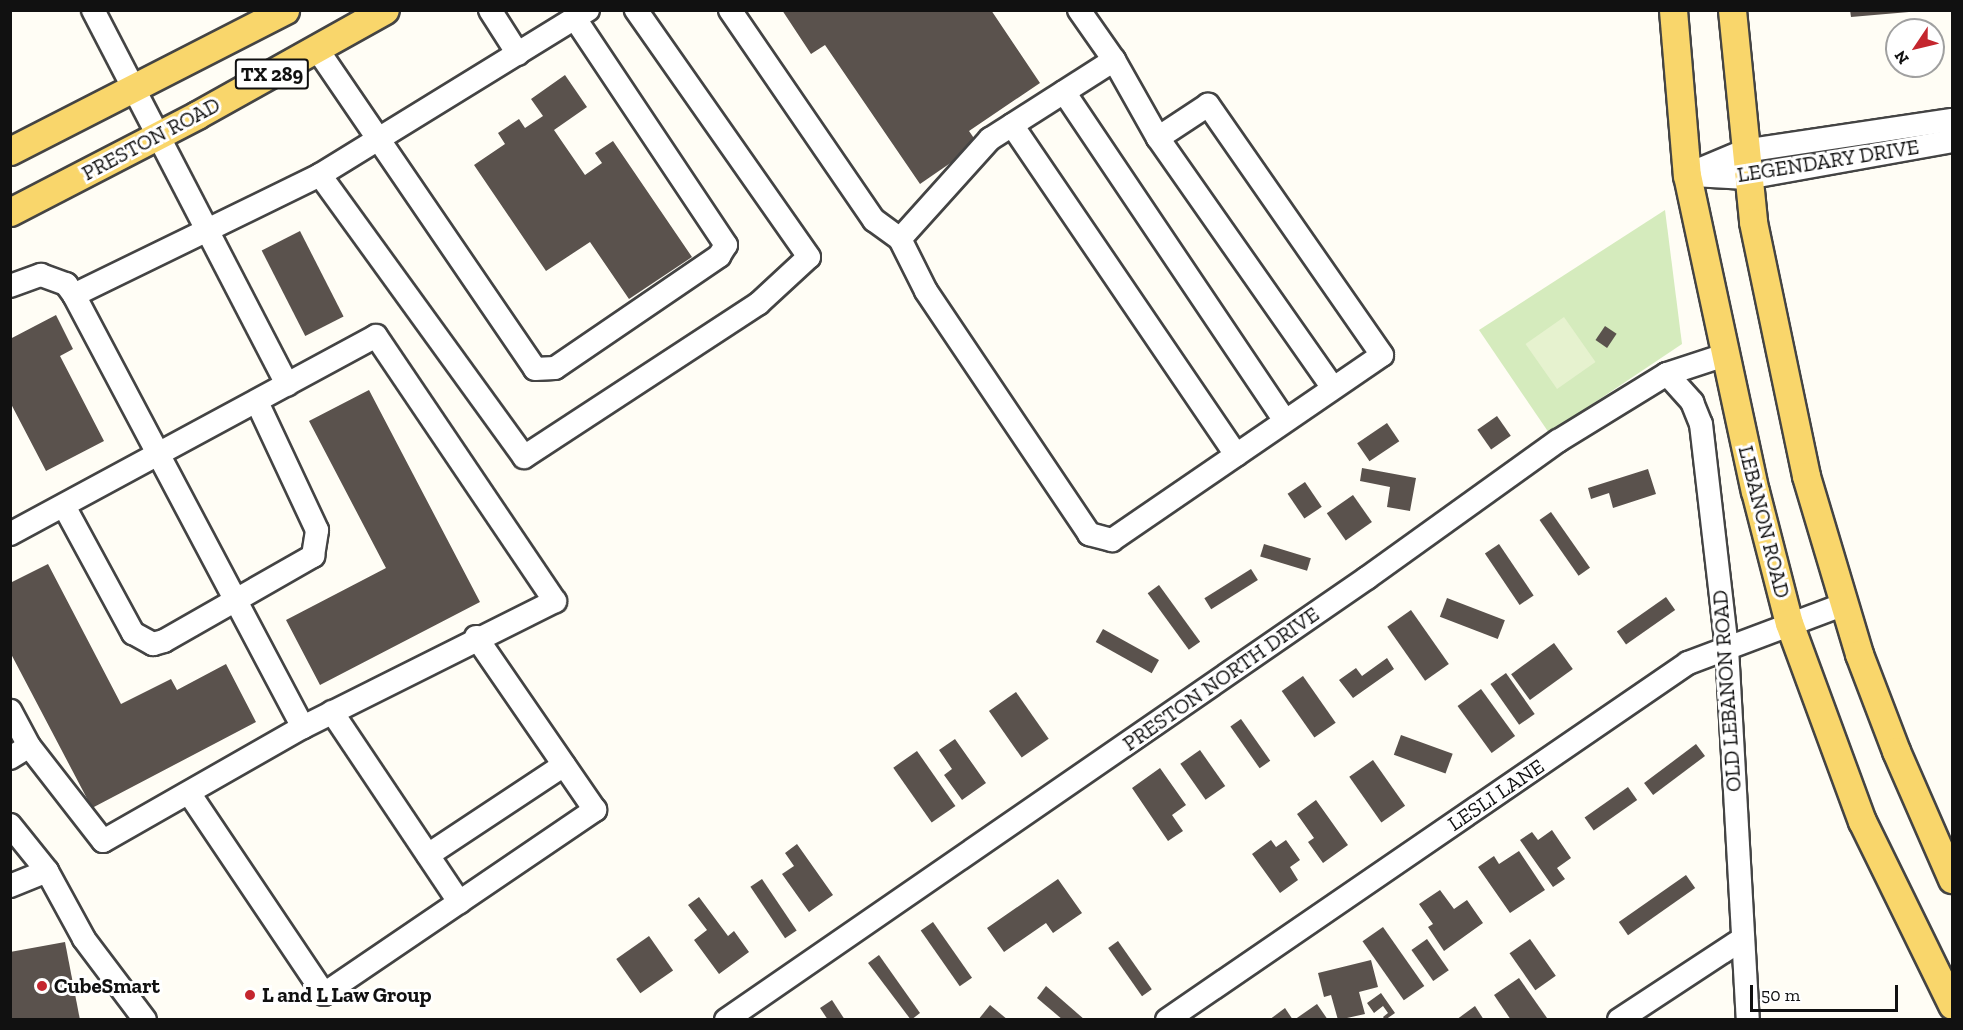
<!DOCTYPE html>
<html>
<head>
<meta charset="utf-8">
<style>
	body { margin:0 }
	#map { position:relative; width:1963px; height:1030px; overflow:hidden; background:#fffdf5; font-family:"Zilla Slab",serif }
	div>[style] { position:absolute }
	.green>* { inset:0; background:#d5ebbd }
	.pitch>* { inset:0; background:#e6f2cf; transform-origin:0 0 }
	.building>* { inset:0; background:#5a524d; transform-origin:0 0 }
	.roads { filter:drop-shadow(2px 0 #444) drop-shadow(-2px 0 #444) drop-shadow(0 2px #444) drop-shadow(0 -2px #444) }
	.minor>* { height:22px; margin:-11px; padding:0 11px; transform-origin:11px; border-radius:11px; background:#fff }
	.major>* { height:27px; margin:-13.5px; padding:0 13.5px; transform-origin:13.5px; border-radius:13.5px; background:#f9d66b }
	.dots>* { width:16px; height:16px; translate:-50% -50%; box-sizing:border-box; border:3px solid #fff; border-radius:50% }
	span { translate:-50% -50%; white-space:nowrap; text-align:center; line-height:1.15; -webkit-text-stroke:6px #fff; paint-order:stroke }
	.shield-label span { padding:2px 4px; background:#fff; border:2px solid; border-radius:4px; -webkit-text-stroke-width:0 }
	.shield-label { font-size:20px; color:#111; font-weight:700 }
	.street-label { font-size:21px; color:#111 }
	.poi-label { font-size:21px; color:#111; font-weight:700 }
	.left { translate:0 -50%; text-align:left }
	.frame { position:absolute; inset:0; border:12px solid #111; pointer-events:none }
	.north { position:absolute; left:1885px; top:18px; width:60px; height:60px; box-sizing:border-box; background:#fff; border:2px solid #a0a0a0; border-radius:50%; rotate:235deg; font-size:16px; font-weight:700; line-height:24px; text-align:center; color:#111 }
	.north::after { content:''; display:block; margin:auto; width:21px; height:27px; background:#c4262e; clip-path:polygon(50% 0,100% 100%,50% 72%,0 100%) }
	.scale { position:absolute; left:1750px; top:985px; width:148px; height:27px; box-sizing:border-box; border:3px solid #111; border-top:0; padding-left:8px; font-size:18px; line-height:21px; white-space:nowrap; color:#111; -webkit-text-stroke:4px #fff; paint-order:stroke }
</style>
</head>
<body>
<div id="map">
	<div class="green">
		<div style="clip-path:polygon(1665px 210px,1682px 344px,1549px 433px,1479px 330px)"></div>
	</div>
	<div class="pitch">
		<div style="left:1564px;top:317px;width:55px;height:47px;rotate:55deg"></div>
	</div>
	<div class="building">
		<div style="clip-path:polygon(782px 10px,991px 10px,1040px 83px,969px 131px,978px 144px,920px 184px,825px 45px,811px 54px)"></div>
		<div style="clip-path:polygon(1850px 10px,1909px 10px,1909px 12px,1851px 17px)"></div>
		<div style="clip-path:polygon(565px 75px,587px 107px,554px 130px,585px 175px,602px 163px,595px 153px,613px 141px,692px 257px,629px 299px,590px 242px,546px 271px,474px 165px,505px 144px,498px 133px,519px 119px,525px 128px,543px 116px,531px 99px)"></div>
		<div style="left:300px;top:231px;width:96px;height:43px;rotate:63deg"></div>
		<div style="clip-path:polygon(56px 315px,73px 349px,60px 356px,104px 441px,46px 471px,10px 402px,10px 339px)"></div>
		<div style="left:1605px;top:326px;width:14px;height:17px;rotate:34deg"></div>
		<div style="clip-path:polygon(369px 390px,480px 602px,320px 685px,286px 620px,386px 568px,309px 421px)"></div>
		<div style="left:1497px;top:416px;width:24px;height:24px;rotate:55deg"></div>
		<div style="left:1387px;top:423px;width:22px;height:36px;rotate:56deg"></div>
		<div style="clip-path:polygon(1362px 468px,1416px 478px,1410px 511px,1387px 507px,1390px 487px,1360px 481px)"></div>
		<div style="clip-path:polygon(1648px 469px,1656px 494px,1613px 508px,1609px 493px,1591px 499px,1588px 488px)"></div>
		<div style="left:1305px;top:482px;width:30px;height:21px;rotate:56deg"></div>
		<div style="left:1353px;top:495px;width:33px;height:32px;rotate:55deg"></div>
		<div style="left:1551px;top:512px;width:68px;height:14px;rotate:55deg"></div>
		<div style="left:1264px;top:544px;width:49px;height:13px;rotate:17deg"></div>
		<div style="left:1499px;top:544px;width:62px;height:17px;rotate:56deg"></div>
		<div style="clip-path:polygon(48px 564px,121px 704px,171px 679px,177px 690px,226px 664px,256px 722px,92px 808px,10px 652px,10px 583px)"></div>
		<div style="left:1251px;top:569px;width:13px;height:55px;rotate:58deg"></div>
		<div style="left:1159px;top:585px;width:70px;height:14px;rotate:54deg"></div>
		<div style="left:1666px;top:597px;width:16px;height:60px;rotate:55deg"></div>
		<div style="left:1447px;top:598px;width:62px;height:20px;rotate:21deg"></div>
		<div style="left:1411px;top:610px;width:66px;height:29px;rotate:55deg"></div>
		<div style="left:1103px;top:629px;width:64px;height:15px;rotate:29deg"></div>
		<div style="left:1554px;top:643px;width:32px;height:53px;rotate:54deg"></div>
		<div style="clip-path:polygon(1387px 658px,1394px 669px,1353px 698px,1339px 680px,1356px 668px,1362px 676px)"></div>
		<div style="left:1506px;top:673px;width:50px;height:19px;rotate:55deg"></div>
		<div style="left:1303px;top:676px;width:57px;height:26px;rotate:55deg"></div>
		<div style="left:1481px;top:689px;width:58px;height:29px;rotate:54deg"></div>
		<div style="left:1016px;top:692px;width:57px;height:33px;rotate:55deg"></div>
		<div style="left:1241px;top:719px;width:51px;height:13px;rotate:55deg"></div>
		<div style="left:1401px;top:735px;width:55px;height:21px;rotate:20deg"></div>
		<div style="clip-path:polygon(955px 739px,986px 783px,962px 800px,944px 775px,952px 769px,939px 750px)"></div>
		<div style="left:1696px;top:744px;width:15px;height:65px;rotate:53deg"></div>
		<div style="left:1200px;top:750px;width:44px;height:24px;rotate:55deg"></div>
		<div style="left:917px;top:751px;width:67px;height:29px;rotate:55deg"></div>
		<div style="left:1373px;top:760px;width:56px;height:29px;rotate:55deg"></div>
		<div style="clip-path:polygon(1160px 768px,1186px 805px,1172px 815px,1183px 831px,1168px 841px,1132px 788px)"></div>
		<div style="left:1628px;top:787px;width:16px;height:53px;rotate:55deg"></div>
		<div style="clip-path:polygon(1316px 800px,1348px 845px,1323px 863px,1308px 842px,1314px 838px,1297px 814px)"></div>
		<div style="clip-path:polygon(1552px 830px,1571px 858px,1557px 868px,1565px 879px,1553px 887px,1520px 840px,1532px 832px,1538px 840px)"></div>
		<div style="clip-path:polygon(1271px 840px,1276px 847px,1286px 840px,1300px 860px,1290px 867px,1298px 880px,1280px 893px,1252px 854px)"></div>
		<div style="clip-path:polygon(797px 844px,833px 895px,809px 912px,782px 874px,794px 866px,785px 853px)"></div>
		<div style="clip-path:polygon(1519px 851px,1545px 890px,1510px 913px,1478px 867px,1494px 856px,1499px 864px)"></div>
		<div style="left:1686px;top:875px;width:16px;height:82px;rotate:55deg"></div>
		<div style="left:762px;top:879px;width:62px;height:14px;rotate:56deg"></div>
		<div style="clip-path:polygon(1058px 879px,1082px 913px,1053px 933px,1046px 923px,1004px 952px,987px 928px)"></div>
		<div style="clip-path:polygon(1440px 890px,1454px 909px,1467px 900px,1483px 923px,1444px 951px,1428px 927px,1433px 924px,1419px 904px)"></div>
		<div style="clip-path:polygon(699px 897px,728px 936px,734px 931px,749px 952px,719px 974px,694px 940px,707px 930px,688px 905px)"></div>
		<div style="left:933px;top:922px;width:68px;height:15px;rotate:55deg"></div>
		<div style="left:1383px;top:927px;width:72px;height:25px;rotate:55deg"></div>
		<div style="left:649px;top:936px;width:42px;height:40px;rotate:55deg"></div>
		<div style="left:1427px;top:939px;width:38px;height:19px;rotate:55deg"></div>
		<div style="left:1530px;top:939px;width:45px;height:25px;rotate:55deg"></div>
		<div style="left:1118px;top:941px;width:59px;height:12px;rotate:55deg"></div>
		<div style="clip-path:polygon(65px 942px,80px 1020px,10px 1020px,10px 952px)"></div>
		<div style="clip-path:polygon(879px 955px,920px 1013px,911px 1020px,868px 963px)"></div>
		<div style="clip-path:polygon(1371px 960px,1378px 987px,1359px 992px,1365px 1014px,1338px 1020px,1331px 995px,1324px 997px,1318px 973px)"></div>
		<div style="clip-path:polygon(1519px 978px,1547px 1018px,1545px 1020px,1511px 1020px,1494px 995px)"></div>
		<div style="clip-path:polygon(1046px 986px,1085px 1020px,1063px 1020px,1037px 998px)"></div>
		<div style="clip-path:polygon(1381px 993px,1395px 1013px,1385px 1020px,1383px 1017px,1388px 1013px,1383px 1006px,1374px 1013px,1367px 1003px)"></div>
		<div style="clip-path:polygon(832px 1000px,845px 1020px,828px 1020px,820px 1008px)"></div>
		<div style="clip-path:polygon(1317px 1004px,1328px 1020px,1294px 1020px)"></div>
		<div style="clip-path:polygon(990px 1005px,1008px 1020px,978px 1020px)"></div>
		<div style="clip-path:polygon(1475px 1006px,1484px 1020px,1456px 1020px)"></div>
		<div style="clip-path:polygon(1285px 1008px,1293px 1020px,1269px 1020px)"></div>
	</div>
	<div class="roads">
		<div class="minor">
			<div style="left:93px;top:10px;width:422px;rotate:62.6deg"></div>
			<div style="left:490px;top:10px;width:52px;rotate:57.5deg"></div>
			<div style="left:588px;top:10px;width:315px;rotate:148.4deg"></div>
			<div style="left:320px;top:175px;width:348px;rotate:54.1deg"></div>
			<div style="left:524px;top:457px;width:280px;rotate:-33.2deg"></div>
			<div style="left:758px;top:304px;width:69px;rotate:-42.7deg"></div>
			<div style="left:809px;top:257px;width:302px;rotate:-125deg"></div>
			<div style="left:730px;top:10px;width:255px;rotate:55.6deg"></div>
			<div style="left:874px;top:220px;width:32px;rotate:36deg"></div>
			<div style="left:900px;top:239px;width:135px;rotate:-48deg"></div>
			<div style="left:990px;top:139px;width:147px;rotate:-32.5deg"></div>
			<div style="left:317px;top:49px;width:387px;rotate:55.7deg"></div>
			<div style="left:535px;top:369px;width:20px;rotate:-3deg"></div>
			<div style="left:555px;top:368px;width:199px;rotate:-34.3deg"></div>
			<div style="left:719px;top:256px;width:13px;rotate:-58deg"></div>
			<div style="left:726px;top:245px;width:272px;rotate:-123.7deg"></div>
			<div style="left:1064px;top:92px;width:396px;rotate:56.1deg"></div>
			<div style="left:1012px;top:125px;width:399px;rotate:55.8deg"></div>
			<div style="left:1158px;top:138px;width:305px;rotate:55deg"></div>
			<div style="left:1687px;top:175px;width:62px;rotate:-22.8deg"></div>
			<div style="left:1744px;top:151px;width:210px;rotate:-8.5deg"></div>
			<div style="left:1693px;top:175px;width:54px;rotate:3.2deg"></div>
			<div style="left:1747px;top:178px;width:208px;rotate:-10.2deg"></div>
			<div style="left:900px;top:239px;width:58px;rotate:63.4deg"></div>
			<div style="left:926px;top:291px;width:293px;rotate:56.1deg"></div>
			<div style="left:1089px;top:534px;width:24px;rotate:15deg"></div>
			<div style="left:1112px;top:540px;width:327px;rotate:-34.4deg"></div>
			<div style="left:1382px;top:355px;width:305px;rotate:-124.8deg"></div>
			<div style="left:1208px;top:105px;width:60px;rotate:146.6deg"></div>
			<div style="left:1158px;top:138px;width:90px;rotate:-119.4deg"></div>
			<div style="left:1114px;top:60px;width:61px;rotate:-125deg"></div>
			<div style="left:10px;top:286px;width:33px;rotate:-20deg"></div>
			<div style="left:41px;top:275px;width:27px;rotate:20deg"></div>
			<div style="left:66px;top:284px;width:14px;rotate:54deg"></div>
			<div style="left:74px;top:295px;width:489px;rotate:62.1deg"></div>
			<div style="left:74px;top:295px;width:274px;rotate:-26deg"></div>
			<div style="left:1667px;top:374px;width:38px;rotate:48deg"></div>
			<div style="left:1692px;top:402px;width:24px;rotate:68deg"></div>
			<div style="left:1701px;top:424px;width:226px;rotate:83.4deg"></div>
			<div style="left:1727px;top:648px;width:373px;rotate:86.8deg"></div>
			<div style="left:64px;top:506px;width:145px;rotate:61.5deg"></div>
			<div style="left:133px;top:633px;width:23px;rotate:29deg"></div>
			<div style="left:153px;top:644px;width:11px;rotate:-15deg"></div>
			<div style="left:164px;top:641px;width:172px;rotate:-29.7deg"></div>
			<div style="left:313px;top:556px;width:26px;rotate:-81deg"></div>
			<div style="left:317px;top:530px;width:141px;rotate:-115.1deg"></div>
			<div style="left:10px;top:534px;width:416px;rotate:-28.4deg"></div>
			<div style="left:376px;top:336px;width:320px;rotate:56deg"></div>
			<div style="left:555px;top:601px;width:282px;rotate:153.4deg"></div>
			<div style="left:303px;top:727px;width:230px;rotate:150.3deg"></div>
			<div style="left:103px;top:841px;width:120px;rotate:-127.9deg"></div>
			<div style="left:29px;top:746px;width:40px;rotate:-118deg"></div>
			<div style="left:332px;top:712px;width:229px;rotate:56.2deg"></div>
			<div style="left:10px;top:758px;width:22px;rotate:-32deg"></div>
			<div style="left:189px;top:793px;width:242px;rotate:56.1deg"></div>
			<div style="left:324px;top:994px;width:328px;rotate:-34.2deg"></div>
			<div style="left:595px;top:810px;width:210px;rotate:-124.5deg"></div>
			<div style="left:10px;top:825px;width:59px;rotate:51.2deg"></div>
			<div style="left:47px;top:871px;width:40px;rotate:158deg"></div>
			<div style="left:428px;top:855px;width:163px;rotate:-33.5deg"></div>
			<div style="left:47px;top:871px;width:77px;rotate:61.4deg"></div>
			<div style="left:84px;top:939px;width:101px;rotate:53deg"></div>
			<div style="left:726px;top:1020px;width:779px;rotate:-34.59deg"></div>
			<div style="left:1367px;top:578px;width:235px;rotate:-35.7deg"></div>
			<div style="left:1558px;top:441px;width:128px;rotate:-31.6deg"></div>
			<div style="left:1667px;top:374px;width:61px;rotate:-18.1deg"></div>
			<div style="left:1167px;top:1020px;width:632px;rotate:-34.42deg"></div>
			<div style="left:1688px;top:663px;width:165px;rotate:-20.6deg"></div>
			<div style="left:1619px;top:1020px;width:146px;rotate:-33.3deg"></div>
		</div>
		<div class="major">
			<div style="left:1673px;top:10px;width:166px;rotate:85.2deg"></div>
			<div style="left:1687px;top:175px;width:323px;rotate:77.9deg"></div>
			<div style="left:1755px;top:491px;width:136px;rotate:75.6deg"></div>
			<div style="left:1789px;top:623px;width:211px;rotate:69.8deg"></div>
			<div style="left:1862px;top:821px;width:205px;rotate:63.9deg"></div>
			<div style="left:1732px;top:10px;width:213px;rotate:84.3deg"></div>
			<div style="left:1753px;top:222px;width:259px;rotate:78.2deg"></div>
			<div style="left:1806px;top:476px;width:186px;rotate:73.4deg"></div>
			<div style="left:1859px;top:654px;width:104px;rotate:69.1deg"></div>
			<div style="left:1896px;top:751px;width:140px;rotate:66.4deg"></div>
			<div style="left:10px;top:151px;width:309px;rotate:-27.1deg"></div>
			<div style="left:10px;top:212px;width:211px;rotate:-27.4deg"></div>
			<div style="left:197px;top:115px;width:215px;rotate:-29.2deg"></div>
		</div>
	</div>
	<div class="dots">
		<div style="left:42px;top:986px;background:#c4262e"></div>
		<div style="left:250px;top:995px;background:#c4262e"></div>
	</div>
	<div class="shield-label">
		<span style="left:272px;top:74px">TX 289</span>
	</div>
	<div class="street-label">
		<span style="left:151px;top:139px;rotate:-28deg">PRESTON ROAD</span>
		<span style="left:1828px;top:161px;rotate:-9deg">LEGENDARY DRIVE</span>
		<span style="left:1764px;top:522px;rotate:76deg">LEBANON ROAD</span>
		<span style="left:1221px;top:679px;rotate:-35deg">PRESTON NORTH DRIVE</span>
		<span style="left:1727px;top:691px;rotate:-94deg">OLD LEBANON ROAD</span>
		<span style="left:1496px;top:795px;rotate:-34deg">LESLI LANE</span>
	</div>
	<div class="poi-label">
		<span class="left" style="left:54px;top:986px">CubeSmart</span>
		<span class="left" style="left:262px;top:995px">L and L Law Group</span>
	</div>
	<div class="frame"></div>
	<div class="north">N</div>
	<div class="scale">50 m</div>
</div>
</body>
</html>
